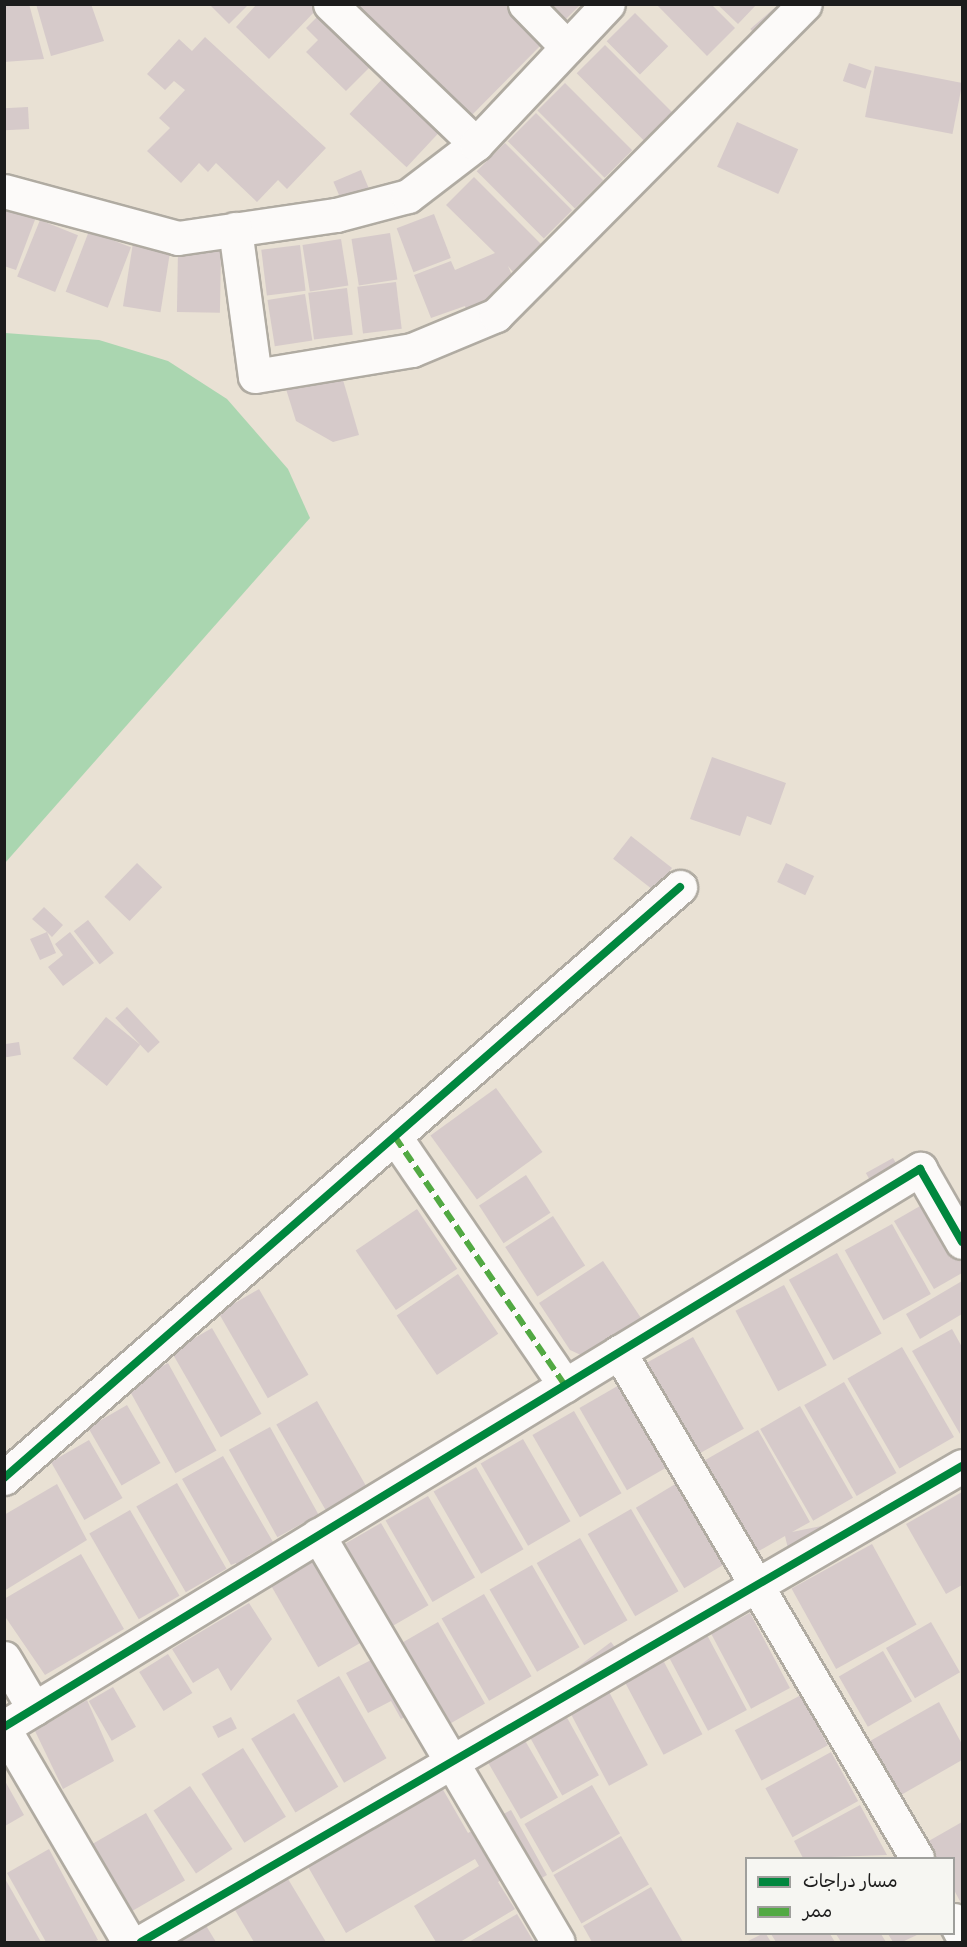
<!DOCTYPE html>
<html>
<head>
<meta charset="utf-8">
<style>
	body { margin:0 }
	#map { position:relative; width:967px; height:1947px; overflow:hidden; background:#e9e1d4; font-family:Delius,"Playpen Sans Arabic",sans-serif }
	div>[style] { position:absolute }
	.green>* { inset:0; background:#aad6b0 }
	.building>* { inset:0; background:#d6caca; transform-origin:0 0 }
	.roads { filter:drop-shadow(2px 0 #b0aba2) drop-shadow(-2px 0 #b0aba2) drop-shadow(0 2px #b0aba2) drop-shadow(0 -2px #b0aba2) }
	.minor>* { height:33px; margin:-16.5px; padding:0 16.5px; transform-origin:16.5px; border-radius:16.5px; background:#fcfaf9 }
	.quiet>* { height:6px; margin-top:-3px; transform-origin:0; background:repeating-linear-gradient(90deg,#52a943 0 12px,transparent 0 18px) }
	.cycleway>* { height:8px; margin:-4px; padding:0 4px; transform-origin:4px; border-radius:4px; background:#00873e }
	span { translate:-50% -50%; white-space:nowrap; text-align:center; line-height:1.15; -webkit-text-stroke:6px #f6f6f2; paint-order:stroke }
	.frame { position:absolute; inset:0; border:6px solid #1c1c1c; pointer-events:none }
	.legend { position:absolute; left:745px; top:1857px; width:210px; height:78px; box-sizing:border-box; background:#f6f6f2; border:2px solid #9f9f9c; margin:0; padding:8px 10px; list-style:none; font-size:18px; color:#1c1c1c }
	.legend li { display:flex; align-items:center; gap:12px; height:30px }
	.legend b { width:30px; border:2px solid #9f9f9c }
</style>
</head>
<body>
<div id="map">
	<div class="green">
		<div style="clip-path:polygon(5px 333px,99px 340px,168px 361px,227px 399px,288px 469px,310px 518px,5px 863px)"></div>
	</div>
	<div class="building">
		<div style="clip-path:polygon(4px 4px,29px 4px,44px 59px,4px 62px)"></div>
		<div style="clip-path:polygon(36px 4px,91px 4px,104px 41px,51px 56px)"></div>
		<div style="clip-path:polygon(209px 4px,249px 4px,229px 24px)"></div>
		<div style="clip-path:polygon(257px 4px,315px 4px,318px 8px,269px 59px,236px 27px)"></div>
		<div style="clip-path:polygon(348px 4px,509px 4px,546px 40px,466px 121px)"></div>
		<div style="clip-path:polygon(539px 4px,581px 4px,560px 25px)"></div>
		<div style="clip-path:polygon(656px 4px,711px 4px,735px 28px,707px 56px)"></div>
		<div style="clip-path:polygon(717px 4px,757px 4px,738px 24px)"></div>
		<div style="left:779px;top:4px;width:23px;height:38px;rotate:49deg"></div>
		<div style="left:635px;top:13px;width:47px;height:40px;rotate:45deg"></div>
		<div style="clip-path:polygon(320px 14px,372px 65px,346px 91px,306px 52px,318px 40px,306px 28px)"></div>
		<div style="clip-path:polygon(205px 37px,326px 148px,287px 189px,278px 180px,257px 202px,216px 163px,208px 172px,199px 163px,181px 183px,147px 151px,170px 128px,159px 118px,185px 90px,174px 81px,165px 90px,147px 74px,179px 39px,192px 51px)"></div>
		<div style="left:605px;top:45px;width:95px;height:40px;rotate:45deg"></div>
		<div style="left:849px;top:63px;width:24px;height:19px;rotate:19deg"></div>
		<div style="left:875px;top:66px;width:89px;height:52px;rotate:11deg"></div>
		<div style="left:385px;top:76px;width:78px;height:52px;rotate:43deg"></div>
		<div style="left:565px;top:83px;width:95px;height:39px;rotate:45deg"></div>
		<div style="left:28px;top:107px;width:22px;height:24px;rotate:87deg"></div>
		<div style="left:536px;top:113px;width:95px;height:40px;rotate:45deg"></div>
		<div style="left:737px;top:122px;width:67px;height:49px;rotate:24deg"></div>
		<div style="left:505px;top:143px;width:95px;height:40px;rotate:45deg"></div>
		<div style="left:361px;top:170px;width:28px;height:30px;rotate:67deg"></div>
		<div style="clip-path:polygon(474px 177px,541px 244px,513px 272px,508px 266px,523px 299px,466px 310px,465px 306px,431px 318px,414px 275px,451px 261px,455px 270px,495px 253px,446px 205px)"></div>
		<div style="clip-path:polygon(4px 206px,36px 217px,16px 270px,4px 266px)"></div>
		<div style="left:434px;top:214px;width:47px;height:40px;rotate:69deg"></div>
		<div style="left:40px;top:220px;width:41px;height:61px;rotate:22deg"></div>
		<div style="left:89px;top:231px;width:45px;height:65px;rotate:21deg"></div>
		<div style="left:390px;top:233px;width:47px;height:39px;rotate:81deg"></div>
		<div style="left:341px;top:239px;width:47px;height:39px;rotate:81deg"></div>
		<div style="left:133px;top:243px;width:38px;height:64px;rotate:9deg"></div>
		<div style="left:300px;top:245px;width:46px;height:39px;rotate:83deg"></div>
		<div style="left:178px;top:250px;width:43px;height:62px;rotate:1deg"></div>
		<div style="left:396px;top:282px;width:47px;height:39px;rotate:83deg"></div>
		<div style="left:347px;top:288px;width:47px;height:39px;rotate:83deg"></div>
		<div style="left:305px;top:294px;width:47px;height:38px;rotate:81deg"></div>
		<div style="clip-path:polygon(341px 373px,359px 435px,333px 442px,296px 421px,286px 389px)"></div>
		<div style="clip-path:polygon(712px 757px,786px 783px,771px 825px,747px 816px,740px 836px,690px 819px)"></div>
		<div style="left:631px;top:836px;width:52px;height:29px;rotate:38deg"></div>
		<div style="left:137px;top:863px;width:35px;height:47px;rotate:44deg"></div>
		<div style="left:786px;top:863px;width:31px;height:21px;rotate:25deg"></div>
		<div style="clip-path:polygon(44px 907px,63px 925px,52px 937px,47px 932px,56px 953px,40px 960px,30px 939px,47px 932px,32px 919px)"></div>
		<div style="left:88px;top:920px;width:42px;height:18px;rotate:52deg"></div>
		<div style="clip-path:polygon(70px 932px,94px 963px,63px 986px,48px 967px,63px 955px,55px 944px)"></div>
		<div style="left:127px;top:1007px;width:48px;height:16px;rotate:47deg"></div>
		<div style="left:106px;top:1017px;width:44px;height:53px;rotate:39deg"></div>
		<div style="left:19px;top:1042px;width:13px;height:15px;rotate:81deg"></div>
		<div style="left:496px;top:1088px;width:79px;height:81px;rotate:54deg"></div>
		<div style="left:893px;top:1158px;width:23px;height:31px;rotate:61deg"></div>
		<div style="left:526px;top:1175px;width:45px;height:56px;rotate:57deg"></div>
		<div style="clip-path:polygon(927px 1202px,962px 1263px,962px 1273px,934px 1289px,894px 1221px)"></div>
		<div style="left:417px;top:1209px;width:72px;height:74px;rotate:56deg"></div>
		<div style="left:553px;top:1216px;width:59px;height:57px;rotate:57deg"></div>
		<div style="left:892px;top:1224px;width:80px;height:54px;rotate:61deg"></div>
		<div style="left:837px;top:1253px;width:92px;height:55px;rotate:61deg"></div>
		<div style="clip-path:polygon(603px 1261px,643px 1321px,583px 1356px,570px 1350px,539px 1303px)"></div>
		<div style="left:458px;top:1274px;width:72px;height:74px;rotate:56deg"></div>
		<div style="clip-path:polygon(962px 1281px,962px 1314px,920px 1339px,906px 1314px)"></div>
		<div style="left:784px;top:1285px;width:91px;height:55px;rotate:62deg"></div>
		<div style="left:259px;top:1289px;width:99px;height:47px;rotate:60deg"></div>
		<div style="left:212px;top:1328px;width:99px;height:47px;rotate:60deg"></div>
		<div style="clip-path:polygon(952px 1329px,962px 1347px,960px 1434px,912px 1351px)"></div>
		<div style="left:693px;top:1337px;width:105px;height:55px;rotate:61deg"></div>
		<div style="left:902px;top:1347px;width:104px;height:63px;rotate:60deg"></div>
		<div style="left:168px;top:1363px;width:100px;height:47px;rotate:61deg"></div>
		<div style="left:844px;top:1382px;width:105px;height:46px;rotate:60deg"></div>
		<div style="left:621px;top:1384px;width:95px;height:48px;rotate:60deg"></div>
		<div style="left:317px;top:1401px;width:99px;height:47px;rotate:60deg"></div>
		<div style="left:127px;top:1405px;width:67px;height:45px;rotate:60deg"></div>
		<div style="left:800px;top:1406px;width:106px;height:46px;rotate:60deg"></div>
		<div style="left:574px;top:1411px;width:95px;height:48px;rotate:60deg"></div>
		<div style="left:270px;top:1427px;width:100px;height:47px;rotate:61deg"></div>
		<div style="clip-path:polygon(758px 1430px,810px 1522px,792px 1532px,836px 1523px,791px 1561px,785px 1536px,752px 1555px,700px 1463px)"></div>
		<div style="left:523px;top:1439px;width:95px;height:49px;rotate:60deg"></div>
		<div style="left:89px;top:1440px;width:67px;height:44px;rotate:60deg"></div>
		<div style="clip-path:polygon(223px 1456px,273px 1542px,246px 1557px,255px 1555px,263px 1585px,243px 1591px,236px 1563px,231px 1565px,182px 1479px)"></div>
		<div style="left:476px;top:1467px;width:95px;height:49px;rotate:60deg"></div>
		<div style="left:177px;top:1483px;width:99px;height:47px;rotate:60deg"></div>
		<div style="left:677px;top:1483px;width:94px;height:48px;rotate:59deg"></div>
		<div style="clip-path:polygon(57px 1484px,87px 1540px,4px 1591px,4px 1515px)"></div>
		<div style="clip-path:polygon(962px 1492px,962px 1585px,946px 1594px,906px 1524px)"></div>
		<div style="left:428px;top:1496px;width:94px;height:49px;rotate:60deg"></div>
		<div style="left:631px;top:1509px;width:95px;height:50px;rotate:60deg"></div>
		<div style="left:130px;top:1510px;width:99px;height:47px;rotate:60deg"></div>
		<div style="left:381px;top:1523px;width:95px;height:48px;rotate:60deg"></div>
		<div style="left:580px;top:1538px;width:95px;height:50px;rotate:60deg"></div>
		<div style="left:872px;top:1544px;width:92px;height:92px;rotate:61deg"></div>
		<div style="clip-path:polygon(81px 1554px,124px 1629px,45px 1675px,4px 1615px,4px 1599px)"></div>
		<div style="left:314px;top:1560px;width:95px;height:50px;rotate:60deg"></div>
		<div style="left:532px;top:1565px;width:95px;height:49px;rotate:60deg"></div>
		<div style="left:484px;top:1594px;width:95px;height:49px;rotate:60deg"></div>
		<div style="clip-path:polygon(249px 1603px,272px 1639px,231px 1691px,218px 1668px,193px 1683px,172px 1649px)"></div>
		<div style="left:750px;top:1613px;width:85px;height:44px;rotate:62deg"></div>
		<div style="left:438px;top:1622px;width:94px;height:49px;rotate:60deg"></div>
		<div style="left:931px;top:1622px;width:58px;height:52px;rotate:60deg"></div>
		<div style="left:707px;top:1635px;width:85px;height:44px;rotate:62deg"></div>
		<div style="left:611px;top:1642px;width:20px;height:45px;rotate:53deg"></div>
		<div style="left:883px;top:1651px;width:58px;height:51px;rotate:60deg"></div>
		<div style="left:168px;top:1654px;width:46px;height:34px;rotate:58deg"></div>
		<div style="clip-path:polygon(373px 1659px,392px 1693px,415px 1682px,427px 1706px,401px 1719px,391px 1701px,368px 1713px,346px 1673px)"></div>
		<div style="left:663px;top:1660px;width:84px;height:44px;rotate:62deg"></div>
		<div style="left:339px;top:1676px;width:95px;height:49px;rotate:60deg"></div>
		<div style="left:113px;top:1687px;width:46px;height:28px;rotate:60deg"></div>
		<div style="left:608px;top:1690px;width:85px;height:44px;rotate:62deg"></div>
		<div style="left:801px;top:1695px;width:57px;height:75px;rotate:62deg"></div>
		<div style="clip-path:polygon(87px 1700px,114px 1761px,63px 1789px,35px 1731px)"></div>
		<div style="clip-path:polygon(939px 1702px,962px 1744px,962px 1760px,901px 1795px,870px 1741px)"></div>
		<div style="left:294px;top:1713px;width:86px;height:50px;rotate:59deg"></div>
		<div style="left:565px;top:1714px;width:70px;height:42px;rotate:61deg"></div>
		<div style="left:231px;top:1717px;width:13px;height:21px;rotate:63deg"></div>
		<div style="left:523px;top:1737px;width:70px;height:43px;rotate:60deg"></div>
		<div style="left:243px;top:1748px;width:81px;height:49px;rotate:58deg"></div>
		<div style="left:831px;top:1752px;width:56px;height:75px;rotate:61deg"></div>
		<div style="clip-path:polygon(5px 1781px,24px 1815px,5px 1826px)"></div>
		<div style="clip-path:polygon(438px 1781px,468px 1833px,511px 1810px,547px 1875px,517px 1892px,508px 1876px,498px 1882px,515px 1909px,460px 1942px,436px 1942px,414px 1906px,479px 1866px,475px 1859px,346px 1933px,303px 1858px)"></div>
		<div style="left:592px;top:1785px;width:56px;height:78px;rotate:60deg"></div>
		<div style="left:190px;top:1786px;width:76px;height:44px;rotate:56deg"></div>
		<div style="clip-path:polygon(860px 1805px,887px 1855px,803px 1858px,794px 1841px)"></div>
		<div style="left:146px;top:1813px;width:78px;height:67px;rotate:60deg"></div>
		<div style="clip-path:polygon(962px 1822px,962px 1905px,954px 1890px,954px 1858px,936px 1858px,927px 1842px)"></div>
		<div style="left:621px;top:1836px;width:56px;height:78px;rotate:60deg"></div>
		<div style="clip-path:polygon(49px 1849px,98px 1940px,93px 1942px,46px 1942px,7px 1873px)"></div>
		<div style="clip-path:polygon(285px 1874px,326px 1942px,254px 1942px,232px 1905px)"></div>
		<div style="clip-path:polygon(4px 1877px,41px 1942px,4px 1942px)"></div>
		<div style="clip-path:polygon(651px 1887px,683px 1942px,592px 1942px,583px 1926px)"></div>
		<div style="clip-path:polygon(517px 1914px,534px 1942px,469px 1942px)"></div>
		<div style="clip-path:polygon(202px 1919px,216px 1942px,161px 1942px)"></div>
		<div style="clip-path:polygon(766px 1934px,771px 1942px,746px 1942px,762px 1934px)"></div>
		<div style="clip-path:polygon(771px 1934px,830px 1934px,835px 1942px,776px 1942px)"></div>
		<div style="clip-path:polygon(836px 1934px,881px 1934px,886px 1942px,841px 1942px)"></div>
		<div style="clip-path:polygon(888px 1934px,919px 1934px,902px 1942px,893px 1942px)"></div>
	</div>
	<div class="roads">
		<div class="minor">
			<div style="left:330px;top:4px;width:202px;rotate:43.8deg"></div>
			<div style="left:525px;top:4px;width:60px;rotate:45.7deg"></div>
			<div style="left:4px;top:191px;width:180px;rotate:15.1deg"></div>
			<div style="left:178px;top:238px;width:160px;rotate:-8.3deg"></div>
			<div style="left:336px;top:215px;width:74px;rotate:-14.8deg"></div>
			<div style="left:408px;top:196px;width:86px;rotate:-37.4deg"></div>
			<div style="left:476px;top:144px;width:192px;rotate:-46.7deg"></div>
			<div style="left:235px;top:229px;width:148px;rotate:82.3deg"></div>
			<div style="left:255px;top:376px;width:159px;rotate:-9.4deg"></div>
			<div style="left:412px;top:350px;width:91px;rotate:-22.6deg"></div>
			<div style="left:496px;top:315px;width:438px;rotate:-45.2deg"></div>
			<div style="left:395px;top:1137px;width:301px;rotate:55.6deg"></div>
			<div style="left:619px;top:1352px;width:587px;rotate:59.5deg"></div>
			<div style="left:4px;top:1478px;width:898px;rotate:-41.16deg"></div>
			<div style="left:318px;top:1535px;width:472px;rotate:59.5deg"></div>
			<div style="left:4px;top:1658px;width:59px;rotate:59.5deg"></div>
			<div style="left:4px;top:1727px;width:1073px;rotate:-31.35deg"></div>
			<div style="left:920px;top:1169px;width:84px;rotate:60.1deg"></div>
			<div style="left:4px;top:1729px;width:247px;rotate:59.6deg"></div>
			<div style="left:954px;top:1920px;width:17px;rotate:62deg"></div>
			<div style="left:141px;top:1942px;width:949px;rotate:-30.1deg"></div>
		</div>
	</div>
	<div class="quiet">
		<div style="left:395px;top:1137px;width:301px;rotate:55.6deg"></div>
	</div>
	<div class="cycleway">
		<div style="left:4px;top:1478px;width:898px;rotate:-41.16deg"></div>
		<div style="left:4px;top:1727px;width:1073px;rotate:-31.35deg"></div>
		<div style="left:920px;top:1169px;width:84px;rotate:60.1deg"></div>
		<div style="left:141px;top:1942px;width:949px;rotate:-30.1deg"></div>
	</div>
	<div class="frame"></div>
	<ul class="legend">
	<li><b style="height:8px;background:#00873e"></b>مسار دراجات</li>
	<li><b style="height:8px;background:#52a943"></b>ممر</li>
	</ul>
</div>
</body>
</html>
